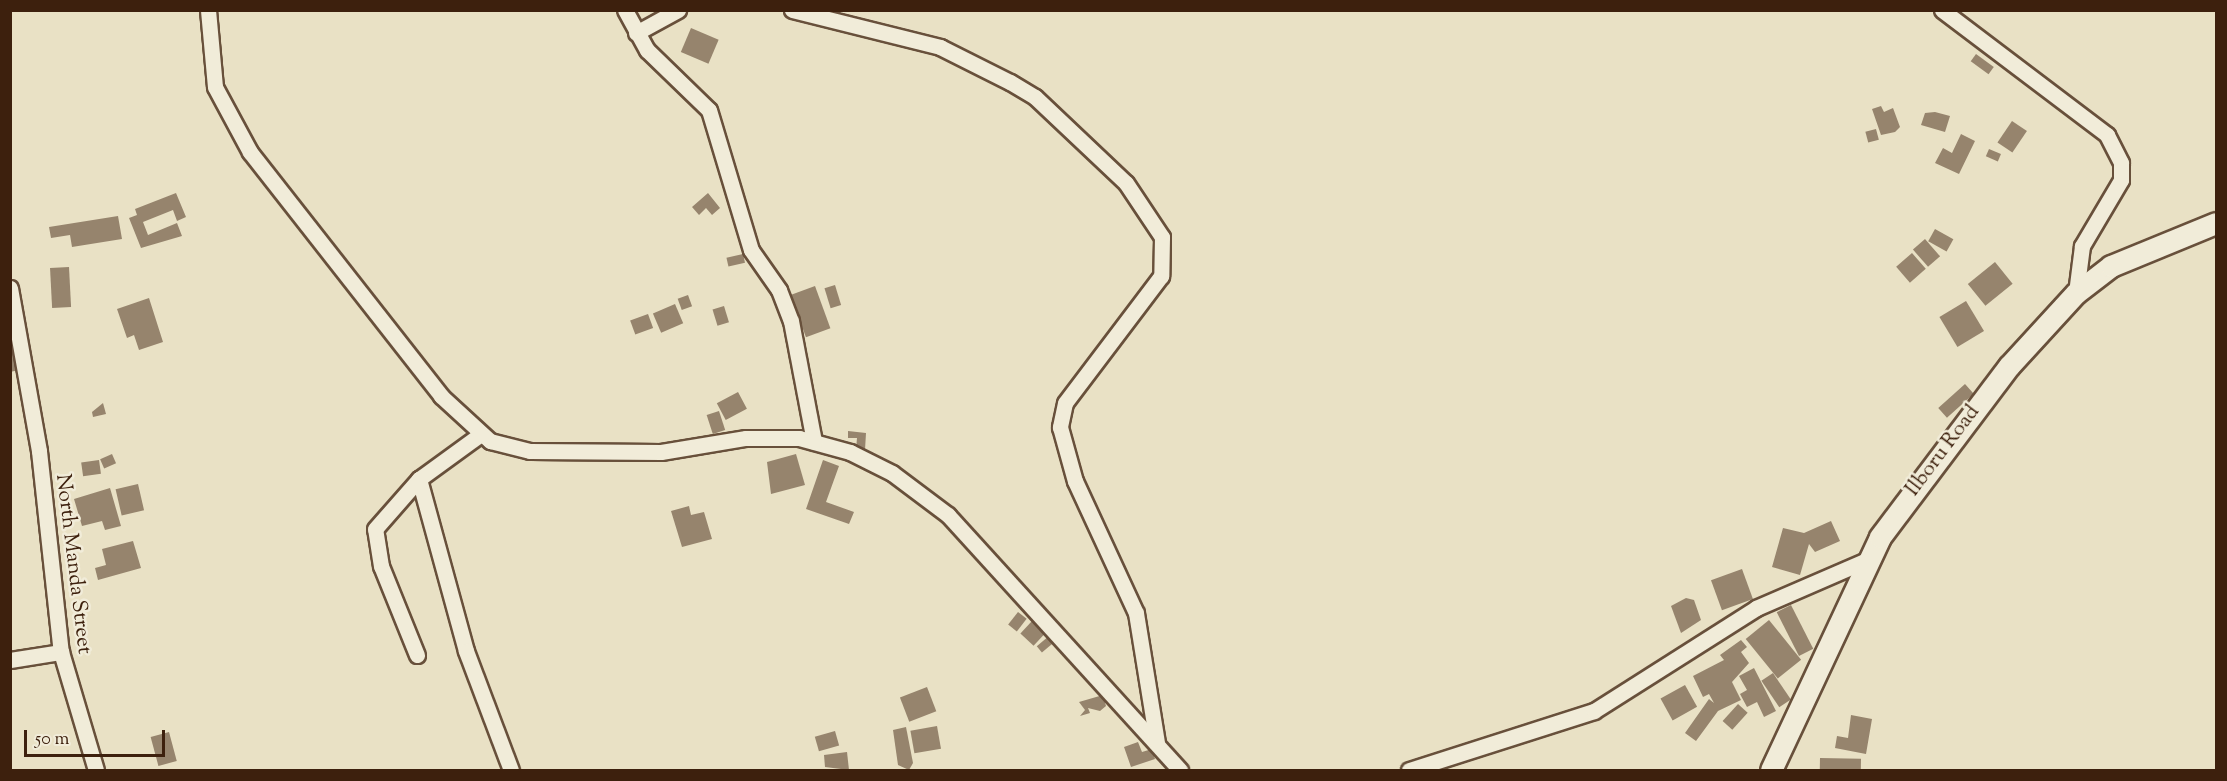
<!DOCTYPE html>
<html>
<head>
<meta charset="utf-8">
<style>
	body { margin:0 }
	#map { position:relative; width:2227px; height:781px; overflow:hidden; background:#e9e1c5; font-family:"Sorts Mill Goudy",serif }
	div>[style] { position:absolute }
	.building>* { inset:0; background:#96846d; transform-origin:0 0 }
	.roads { filter:drop-shadow(2px 0 #68503b) drop-shadow(-2px 0 #68503b) drop-shadow(0 2px #68503b) drop-shadow(0 -2px #68503b) }
	.street>* { height:15px; margin:-7.5px; padding:0 7.5px; transform-origin:7.5px; border-radius:7.5px; background:#f1ecd9 }
	.secondary>* { height:21px; margin:-10.5px; padding:0 10.5px; transform-origin:10.5px; border-radius:10.5px; background:#f1ecd9 }
	span { translate:-50% -50%; white-space:nowrap; text-align:center; line-height:1.15; -webkit-text-stroke:5px #f1ecd9; paint-order:stroke }
	.street-label { font-size:21px; color:#3d200d }
	.frame { position:absolute; inset:0; border:12px solid #3d200d; pointer-events:none }
	.scale { position:absolute; left:24px; top:730px; width:141px; height:27px; box-sizing:border-box; border:3px solid #3d200d; border-top:0; padding-left:8px; font-size:18px; line-height:21px; white-space:nowrap; color:#3d200d; -webkit-text-stroke:4px #f1ecd9; paint-order:stroke }
</style>
</head>
<body>
<div id="map">
	<div class="building">
		<div style="left:691px;top:28px;width:30px;height:26px;rotate:23deg"></div>
		<div style="left:1976px;top:54px;width:22px;height:9px;rotate:36deg"></div>
		<div style="clip-path:polygon(1881px 106px,1884px 112px,1893px 108px,1900px 127px,1895px 132px,1881px 135px,1872px 109px)"></div>
		<div style="clip-path:polygon(1935px 112px,1950px 116px,1945px 132px,1921px 125px,1925px 113px)"></div>
		<div style="left:2012px;top:121px;width:18px;height:26px;rotate:34deg"></div>
		<div style="left:1876px;top:129px;width:11px;height:11px;rotate:75deg"></div>
		<div style="clip-path:polygon(1961px 134px,1975px 141px,1959px 174px,1935px 163px,1943px 148px,1952px 153px)"></div>
		<div style="left:1989px;top:149px;width:13px;height:8px;rotate:23deg"></div>
		<div style="clip-path:polygon(176px 193px,186px 217px,177px 221px,173px 210px,143px 222px,148px 235px,177px 223px,182px 236px,141px 248px,129px 218px,137px 215px,135px 209px)"></div>
		<div style="clip-path:polygon(708px 193px,720px 208px,712px 215px,706px 208px,699px 215px,692px 207px)"></div>
		<div style="clip-path:polygon(118px 216px,122px 239px,72px 247px,70px 235px,51px 238px,49px 227px)"></div>
		<div style="left:1935px;top:229px;width:21px;height:14px;rotate:29deg"></div>
		<div style="left:1925px;top:239px;width:23px;height:16px;rotate:49deg"></div>
		<div style="left:1912px;top:253px;width:21px;height:21px;rotate:49deg"></div>
		<div style="left:743px;top:254px;width:9px;height:17px;rotate:77deg"></div>
		<div style="left:1995px;top:262px;width:28px;height:35px;rotate:51deg"></div>
		<div style="left:69px;top:267px;width:40px;height:19px;rotate:87deg"></div>
		<div style="left:835px;top:285px;width:21px;height:11px;rotate:73deg"></div>
		<div style="left:815px;top:286px;width:45px;height:26px;rotate:70deg"></div>
		<div style="left:688px;top:295px;width:12px;height:11px;rotate:70deg"></div>
		<div style="clip-path:polygon(149px 298px,163px 342px,139px 350px,134px 335px,127px 338px,117px 309px)"></div>
		<div style="left:1966px;top:301px;width:35px;height:31px;rotate:59deg"></div>
		<div style="left:675px;top:304px;width:21px;height:24px;rotate:67deg"></div>
		<div style="left:724px;top:306px;width:17px;height:12px;rotate:73deg"></div>
		<div style="left:648px;top:314px;width:15px;height:19px;rotate:70deg"></div>
		<div style="clip-path:polygon(10px 337px,19px 370px,10px 372px)"></div>
		<div style="left:1965px;top:384px;width:13px;height:36px;rotate:48deg"></div>
		<div style="left:738px;top:392px;width:19px;height:24px;rotate:62deg"></div>
		<div style="clip-path:polygon(103px 403px,106px 414px,93px 417px,92px 412px)"></div>
		<div style="left:719px;top:411px;width:20px;height:13px;rotate:72deg"></div>
		<div style="clip-path:polygon(848px 431px,866px 433px,865px 450px,856px 449px,857px 438px,848px 438px)"></div>
		<div style="left:112px;top:454px;width:10px;height:13px;rotate:66deg"></div>
		<div style="clip-path:polygon(796px 454px,805px 485px,771px 494px,767px 462px)"></div>
		<div style="left:99px;top:460px;width:14px;height:18px;rotate:82deg"></div>
		<div style="clip-path:polygon(823px 460px,839px 466px,826px 502px,854px 512px,849px 524px,806px 509px)"></div>
		<div style="left:138px;top:484px;width:27px;height:23px;rotate:77deg"></div>
		<div style="clip-path:polygon(110px 488px,121px 526px,105px 530px,102px 521px,82px 526px,74px 499px)"></div>
		<div style="clip-path:polygon(689px 506px,691px 515px,704px 512px,712px 539px,682px 547px,671px 511px)"></div>
		<div style="clip-path:polygon(1831px 521px,1840px 541px,1815px 552px,1809px 544px,1800px 575px,1772px 567px,1783px 528px,1804px 533px)"></div>
		<div style="clip-path:polygon(133px 541px,141px 568px,98px 580px,95px 568px,106px 565px,102px 549px)"></div>
		<div style="left:1742px;top:569px;width:32px;height:33px;rotate:70deg"></div>
		<div style="clip-path:polygon(1686px 598px,1694px 600px,1701px 620px,1681px 633px,1671px 606px)"></div>
		<div style="left:1791px;top:605px;width:49px;height:16px;rotate:63deg"></div>
		<div style="left:1018px;top:612px;width:11px;height:16px;rotate:38deg"></div>
		<div style="left:1769px;top:620px;width:51px;height:30px;rotate:51deg"></div>
		<div style="left:1032px;top:621px;width:18px;height:17px;rotate:43deg"></div>
		<div style="left:1049px;top:636px;width:8px;height:16px;rotate:50deg"></div>
		<div style="clip-path:polygon(1741px 640px,1747px 647px,1741px 652px,1749px 663px,1732px 682px,1741px 700px,1718px 711px,1696px 741px,1685px 733px,1709px 699px,1714px 703px,1709px 694px,1703px 697px,1693px 676px,1724px 660px,1720px 655px)"></div>
		<div style="clip-path:polygon(1754px 668px,1776px 711px,1764px 717px,1757px 702px,1747px 707px,1740px 694px,1747px 690px,1739px 676px)"></div>
		<div style="left:1773px;top:673px;width:32px;height:14px;rotate:56deg"></div>
		<div style="left:1685px;top:685px;width:25px;height:28px;rotate:61deg"></div>
		<div style="left:927px;top:687px;width:26px;height:29px;rotate:69deg"></div>
		<div style="clip-path:polygon(1103px 695px,1106px 706px,1100px 711px,1088px 708px,1090px 713px,1080px 716px,1085px 710px,1079px 702px)"></div>
		<div style="left:1738px;top:704px;width:13px;height:23px;rotate:42deg"></div>
		<div style="clip-path:polygon(1851px 715px,1872px 719px,1866px 754px,1835px 748px,1837px 736px,1848px 738px)"></div>
		<div style="left:937px;top:726px;width:23px;height:27px;rotate:80deg"></div>
		<div style="clip-path:polygon(906px 727px,913px 763px,909px 770px,898px 765px,893px 730px)"></div>
		<div style="left:835px;top:731px;width:15px;height:21px;rotate:74deg"></div>
		<div style="left:169px;top:732px;width:30px;height:19px;rotate:75deg"></div>
		<div style="clip-path:polygon(1138px 742px,1142px 752px,1152px 749px,1155px 759px,1131px 767px,1124px 747px)"></div>
		<div style="clip-path:polygon(847px 752px,849px 770px,825px 767px,824px 755px)"></div>
		<div style="left:1820px;top:758px;width:41px;height:12px;rotate:1deg"></div>
	</div>
	<div class="roads">
		<div class="street">
			<div style="left:208px;top:10px;width:77px;rotate:84.8deg"></div>
			<div style="left:215px;top:87px;width:74px;rotate:61.7deg"></div>
			<div style="left:250px;top:152px;width:310px;rotate:51.9deg"></div>
			<div style="left:441px;top:396px;width:67px;rotate:42.6deg"></div>
			<div style="left:490px;top:441px;width:41px;rotate:14deg"></div>
			<div style="left:530px;top:451px;width:131px;rotate:0.4deg"></div>
			<div style="left:661px;top:452px;width:86px;rotate:-9.4deg"></div>
			<div style="left:746px;top:438px;width:53px"></div>
			<div style="left:799px;top:438px;width:53px;rotate:15.4deg"></div>
			<div style="left:850px;top:452px;width:47px;rotate:26.6deg"></div>
			<div style="left:892px;top:473px;width:70px;rotate:36.9deg"></div>
			<div style="left:948px;top:515px;width:345px;rotate:47.7deg"></div>
			<div style="left:625px;top:10px;width:46px;rotate:61.2deg"></div>
			<div style="left:647px;top:50px;width:86px;rotate:44.1deg"></div>
			<div style="left:709px;top:110px;width:146px;rotate:73.3deg"></div>
			<div style="left:751px;top:250px;width:49px;rotate:55deg"></div>
			<div style="left:779px;top:290px;width:33px;rotate:69deg"></div>
			<div style="left:791px;top:321px;width:123px;rotate:79.2deg"></div>
			<div style="left:792px;top:10px;width:153px;rotate:14deg"></div>
			<div style="left:940px;top:47px;width:78px;rotate:26.6deg"></div>
			<div style="left:1010px;top:82px;width:29px;rotate:31deg"></div>
			<div style="left:1035px;top:97px;width:125px;rotate:43.4deg"></div>
			<div style="left:1126px;top:183px;width:65px;rotate:56.3deg"></div>
			<div style="left:1162px;top:237px;width:39px;rotate:91deg"></div>
			<div style="left:1161px;top:276px;width:159px;rotate:127.1deg"></div>
			<div style="left:1065px;top:403px;width:25px;rotate:102deg"></div>
			<div style="left:1060px;top:427px;width:56px;rotate:74.5deg"></div>
			<div style="left:1075px;top:481px;width:145px;rotate:65.2deg"></div>
			<div style="left:1136px;top:613px;width:132px;rotate:80.8deg"></div>
			<div style="left:1942px;top:10px;width:207px;rotate:37.1deg"></div>
			<div style="left:2107px;top:135px;width:31px;rotate:63deg"></div>
			<div style="left:2121px;top:163px;width:17px;rotate:90deg"></div>
			<div style="left:2121px;top:180px;width:77px;rotate:120.6deg"></div>
			<div style="left:2082px;top:246px;width:47px;rotate:97.3deg"></div>
			<div style="left:636px;top:33px;width:48px;rotate:-28.7deg"></div>
			<div style="left:10px;top:288px;width:166px;rotate:79.9deg"></div>
			<div style="left:39px;top:451px;width:202px;rotate:83.8deg"></div>
			<div style="left:61px;top:652px;width:123px;rotate:73.5deg"></div>
			<div style="left:419px;top:479px;width:178px;rotate:74.7deg"></div>
			<div style="left:466px;top:651px;width:127px;rotate:69.3deg"></div>
			<div style="left:417px;top:655px;width:96px;rotate:-112deg"></div>
			<div style="left:381px;top:566px;width:37px;rotate:-99deg"></div>
			<div style="left:375px;top:529px;width:67px;rotate:-48.7deg"></div>
			<div style="left:419px;top:479px;width:77px;rotate:-36deg"></div>
			<div style="left:10px;top:660px;width:52px;rotate:-8.9deg"></div>
			<div style="left:1409px;top:770px;width:194px;rotate:-17.7deg"></div>
			<div style="left:1594px;top:711px;width:192px;rotate:-32.4deg"></div>
			<div style="left:1756px;top:608px;width:123px;rotate:-23.4deg"></div>
		</div>
		<div class="secondary">
			<div style="left:1771px;top:770px;width:257px;rotate:-64.9deg"></div>
			<div style="left:1880px;top:537px;width:214px;rotate:-53deg"></div>
			<div style="left:2009px;top:366px;width:99px;rotate:-47.5deg"></div>
			<div style="left:2076px;top:293px;width:44px;rotate:-37.6deg"></div>
			<div style="left:2111px;top:266px;width:113px;rotate:-22.3deg"></div>
		</div>
	</div>
	<div class="street-label">
		<span style="left:1943px;top:451px;rotate:-53deg">Ilboru Road</span>
		<span style="left:73px;top:564px;rotate:83deg">North Manda Street</span>
	</div>
	<div class="frame"></div>
	<div class="scale">50 m</div>
</div>
</body>
</html>
